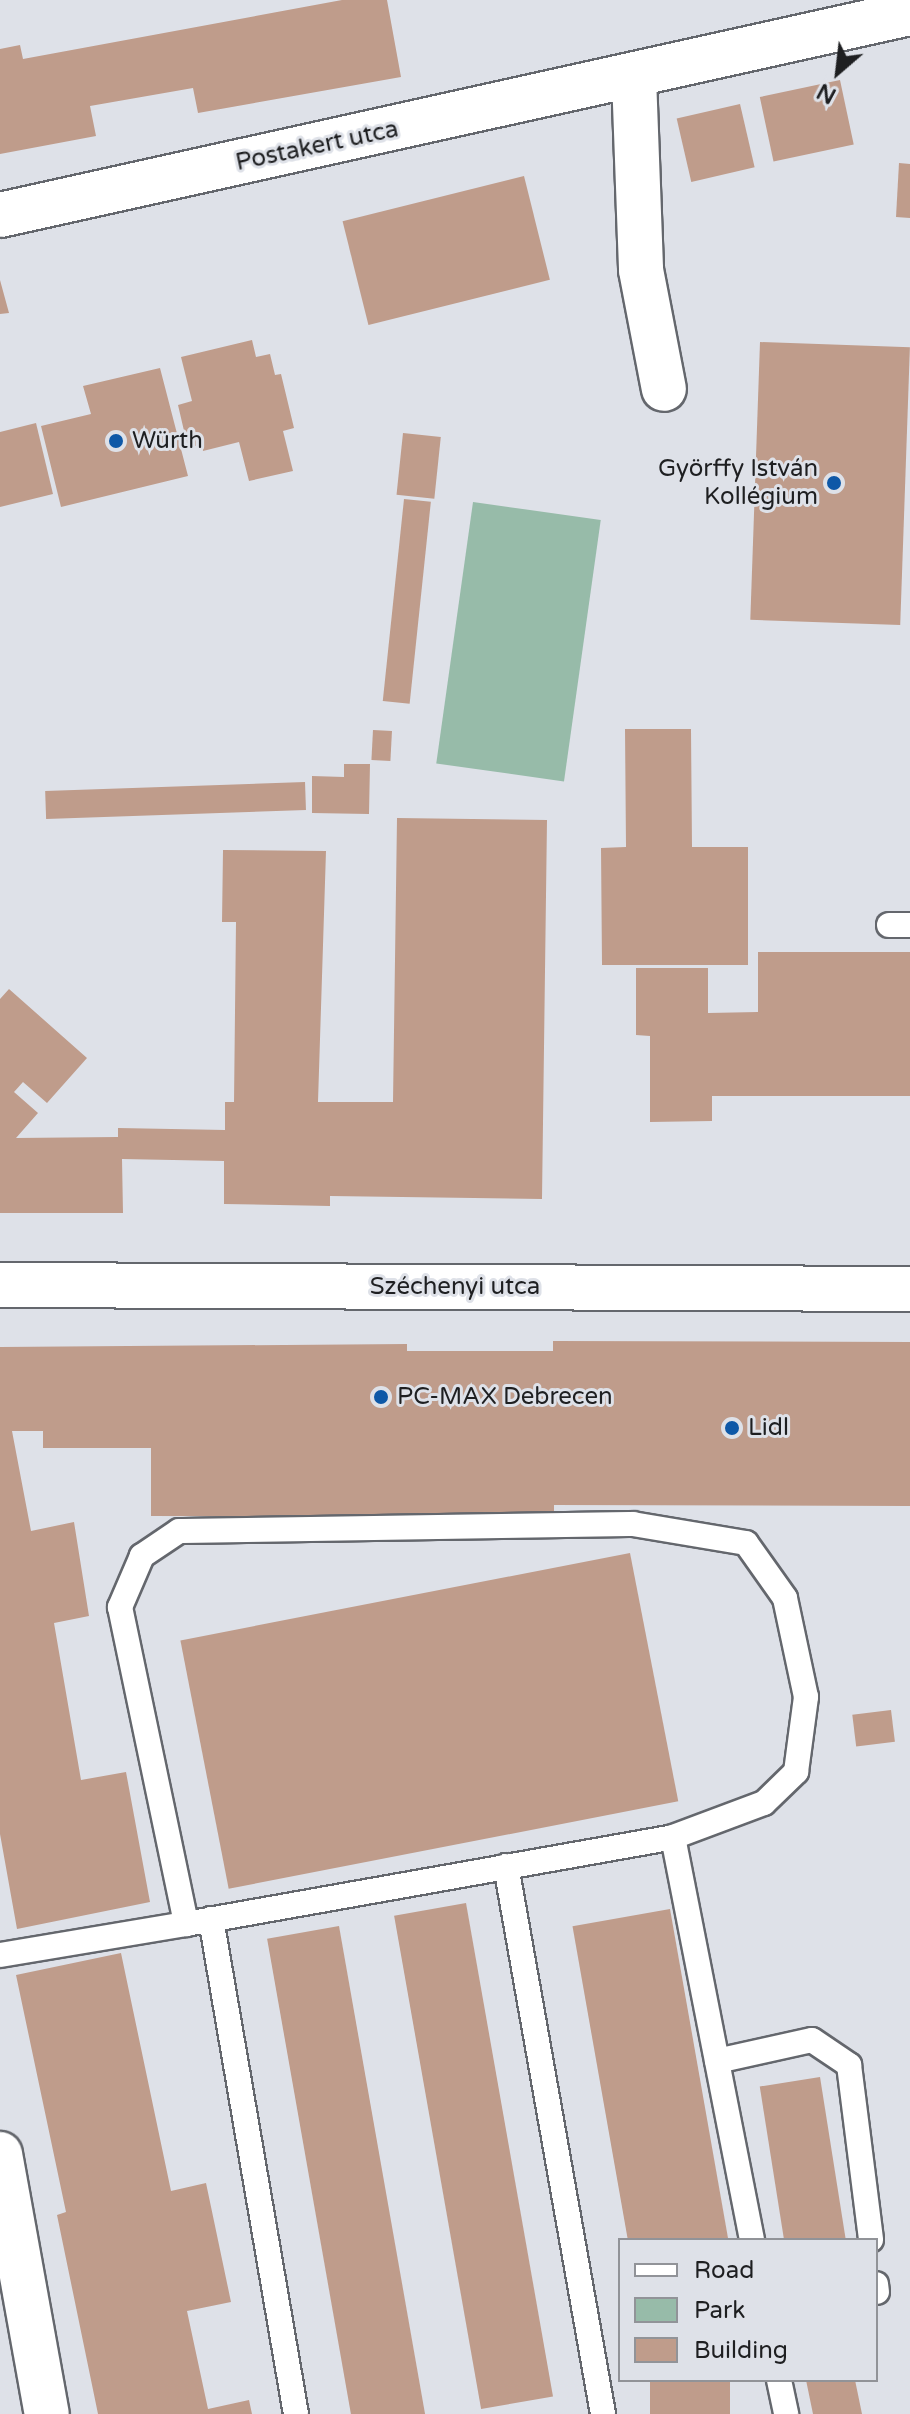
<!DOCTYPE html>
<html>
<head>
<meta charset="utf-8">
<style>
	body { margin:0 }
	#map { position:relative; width:910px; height:2414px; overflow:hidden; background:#dee1e8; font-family:"Varela Round",sans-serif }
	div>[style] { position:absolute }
	.green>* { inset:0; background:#97bba9; transform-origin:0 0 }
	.building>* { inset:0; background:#bf9c8b; transform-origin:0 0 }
	.roads { filter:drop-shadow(2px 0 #64676d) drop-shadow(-2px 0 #64676d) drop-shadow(0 2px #64676d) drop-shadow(0 -2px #64676d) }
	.service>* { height:24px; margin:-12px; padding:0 12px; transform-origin:12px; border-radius:12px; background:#fff }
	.minor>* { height:44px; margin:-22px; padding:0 22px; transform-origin:22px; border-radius:22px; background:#fff }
	.tertiary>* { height:44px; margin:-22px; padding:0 22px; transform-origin:22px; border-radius:22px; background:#fff }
	.primary>* { height:44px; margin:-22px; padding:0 22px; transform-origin:22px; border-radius:22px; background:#fff }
	.dots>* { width:22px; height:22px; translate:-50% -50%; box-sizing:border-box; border:4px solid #dee1e8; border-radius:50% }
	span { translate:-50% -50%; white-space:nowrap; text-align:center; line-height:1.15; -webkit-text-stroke:6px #dee1e8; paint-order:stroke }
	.street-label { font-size:24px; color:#1e1f21 }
	.poi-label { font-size:24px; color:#1e1f21 }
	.left { translate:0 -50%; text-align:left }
	.right { translate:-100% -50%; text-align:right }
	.legend { position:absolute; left:618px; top:2238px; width:260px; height:144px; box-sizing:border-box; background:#dee1e8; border:2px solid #919398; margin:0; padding:10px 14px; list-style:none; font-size:24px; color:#1e1f21 }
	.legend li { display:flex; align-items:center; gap:16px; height:40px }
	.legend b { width:40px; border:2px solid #919398 }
	.north { position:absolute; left:798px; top:32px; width:80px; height:80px; -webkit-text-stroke:6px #dee1e8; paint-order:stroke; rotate:208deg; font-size:22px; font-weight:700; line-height:32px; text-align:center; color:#1e1f21 }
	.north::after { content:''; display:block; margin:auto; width:28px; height:36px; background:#1e1f21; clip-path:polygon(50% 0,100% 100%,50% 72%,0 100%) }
</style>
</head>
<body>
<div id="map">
	<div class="green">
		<div style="left:473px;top:502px;width:129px;height:264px;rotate:8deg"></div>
	</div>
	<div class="building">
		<div style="clip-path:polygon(342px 0,387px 0,401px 77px,198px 113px,193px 88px,90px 106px,96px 136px,0 154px,0 49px,20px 45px,23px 59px)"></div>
		<div style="left:840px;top:80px;width:66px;height:82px;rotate:78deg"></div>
		<div style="left:740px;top:104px;width:65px;height:65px;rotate:77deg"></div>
		<div style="clip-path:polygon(899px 163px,910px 164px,910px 218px,896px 217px)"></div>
		<div style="left:524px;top:176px;width:107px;height:187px;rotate:76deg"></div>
		<div style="clip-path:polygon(0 280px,9px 313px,0 314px)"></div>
		<div style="clip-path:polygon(252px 340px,256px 357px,270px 354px,275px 375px,281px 374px,294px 428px,283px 431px,293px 471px,249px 481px,239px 442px,203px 451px,202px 444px,188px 448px,178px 405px,192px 401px,181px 357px)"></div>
		<div style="left:760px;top:342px;width:150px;height:278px;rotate:2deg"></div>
		<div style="clip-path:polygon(160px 368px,188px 476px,61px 507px,41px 426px,91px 414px,83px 386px)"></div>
		<div style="clip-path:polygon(36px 423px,53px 494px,0 507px,0 432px)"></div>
		<div style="left:403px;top:433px;width:38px;height:62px;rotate:6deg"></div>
		<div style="left:404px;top:499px;width:27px;height:203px;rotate:6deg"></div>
		<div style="clip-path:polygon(625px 729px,691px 729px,692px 847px,748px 847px,748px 965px,602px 965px,601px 848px,626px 847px)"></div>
		<div style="left:373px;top:730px;width:19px;height:30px;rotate:3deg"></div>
		<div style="clip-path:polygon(344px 764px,370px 764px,369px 814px,312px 813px,312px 776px,344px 777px)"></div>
		<div style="left:305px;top:782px;width:28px;height:260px;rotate:88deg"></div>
		<div style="clip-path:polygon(397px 818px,547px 820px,542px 1199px,330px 1196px,330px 1206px,224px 1204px,224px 1161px,122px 1159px,123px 1213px,0 1213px,0 999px,9px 989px,87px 1058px,47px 1103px,23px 1082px,14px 1092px,38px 1113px,16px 1138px,118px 1137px,118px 1128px,225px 1130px,225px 1102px,234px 1102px,236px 922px,222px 922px,223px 850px,326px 851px,318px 1102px,393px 1102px)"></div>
		<div style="clip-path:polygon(758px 952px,910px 952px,910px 1096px,712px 1096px,712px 1121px,650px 1122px,650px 1036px,636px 1035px,636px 968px,708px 968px,708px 1013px,758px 1012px)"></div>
		<div style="clip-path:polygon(553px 1341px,910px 1342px,910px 1506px,554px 1505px,554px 1517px,151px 1516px,151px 1448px,43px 1448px,43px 1431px,12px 1431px,31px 1531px,74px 1522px,89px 1616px,54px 1623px,81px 1780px,126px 1772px,150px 1902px,17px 1929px,0 1834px,0 1347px,407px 1344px,407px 1351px,553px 1351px)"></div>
		<div style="left:630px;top:1553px;width:253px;height:458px;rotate:79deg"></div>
		<div style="left:891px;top:1710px;width:32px;height:39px;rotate:83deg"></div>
		<div style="left:466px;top:1903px;width:501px;height:73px;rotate:80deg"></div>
		<div style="left:670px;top:1909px;width:336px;height:99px;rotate:80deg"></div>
		<div style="left:339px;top:1926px;width:496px;height:73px;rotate:80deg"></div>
		<div style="clip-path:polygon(121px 1953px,171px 2191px,206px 2183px,231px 2302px,187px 2311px,208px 2409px,249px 2400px,252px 2414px,98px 2414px,57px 2215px,66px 2212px,16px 1975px)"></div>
		<div style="left:820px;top:2077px;width:165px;height:61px;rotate:81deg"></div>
		<div style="left:650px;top:2380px;width:80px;height:35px"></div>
		<div style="clip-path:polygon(806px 2380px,855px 2380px,862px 2414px,813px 2414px)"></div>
	</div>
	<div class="roads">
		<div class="service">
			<div style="left:889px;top:925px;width:21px"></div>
			<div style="left:673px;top:1837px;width:411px;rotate:78.9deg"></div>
			<div style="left:506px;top:1866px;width:557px;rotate:79.96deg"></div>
			<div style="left:211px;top:1919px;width:502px;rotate:80.26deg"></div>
			<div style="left:0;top:1955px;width:189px;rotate:-9.5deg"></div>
			<div style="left:186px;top:1924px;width:495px;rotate:-10.1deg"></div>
			<div style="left:673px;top:1837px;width:97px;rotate:-20.5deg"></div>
			<div style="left:764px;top:1803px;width:45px;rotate:-44.1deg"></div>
			<div style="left:796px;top:1772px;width:76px;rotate:-82.4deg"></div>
			<div style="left:806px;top:1697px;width:101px;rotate:-102deg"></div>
			<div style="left:785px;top:1598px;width:67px;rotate:-125.3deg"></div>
			<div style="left:746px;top:1543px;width:115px;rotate:-170.5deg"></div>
			<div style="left:633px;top:1524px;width:454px;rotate:179.1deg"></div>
			<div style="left:179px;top:1531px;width:45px;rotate:146deg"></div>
			<div style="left:142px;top:1556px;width:56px;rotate:113.3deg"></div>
			<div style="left:120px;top:1607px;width:324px;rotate:78.2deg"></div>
			<div style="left:717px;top:2061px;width:97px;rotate:-12.5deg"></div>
			<div style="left:812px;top:2040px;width:45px;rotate:34deg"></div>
			<div style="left:849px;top:2065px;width:176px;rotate:82.8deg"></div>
			<div style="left:876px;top:2284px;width:8px;rotate:83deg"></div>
			<div style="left:779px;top:2380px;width:35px;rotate:78deg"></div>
		</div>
		<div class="minor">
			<div style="left:634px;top:77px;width:193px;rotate:87.9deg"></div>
			<div style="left:641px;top:270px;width:121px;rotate:79.1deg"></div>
			<div style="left:0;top:215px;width:932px;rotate:-12.52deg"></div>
		</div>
		<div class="tertiary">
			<div style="left:0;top:1285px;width:910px;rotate:0.25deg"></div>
		</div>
		<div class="primary">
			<div style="left:0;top:2154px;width:264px;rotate:79.8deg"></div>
		</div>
	</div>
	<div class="dots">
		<div style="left:116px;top:441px;background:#0e58a7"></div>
		<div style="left:834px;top:483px;background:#0e58a7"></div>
		<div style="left:381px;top:1397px;background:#0e58a7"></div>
		<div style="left:732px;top:1428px;background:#0e58a7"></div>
	</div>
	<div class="street-label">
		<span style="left:317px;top:146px;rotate:-12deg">Postakert utca</span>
		<span style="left:455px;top:1287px">Széchenyi utca</span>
	</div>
	<div class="poi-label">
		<span class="left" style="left:132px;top:441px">Würth</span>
		<span class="right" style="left:818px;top:483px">Györffy István<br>Kollégium</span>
		<span class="left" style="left:397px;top:1397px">PC-MAX Debrecen</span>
		<span class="left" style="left:748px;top:1428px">Lidl</span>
	</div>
	<ul class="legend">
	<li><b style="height:10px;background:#fff"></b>Road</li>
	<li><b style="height:22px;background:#97bba9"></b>Park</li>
	<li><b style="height:22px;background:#bf9c8b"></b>Building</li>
	</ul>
	<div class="north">N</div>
</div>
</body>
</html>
